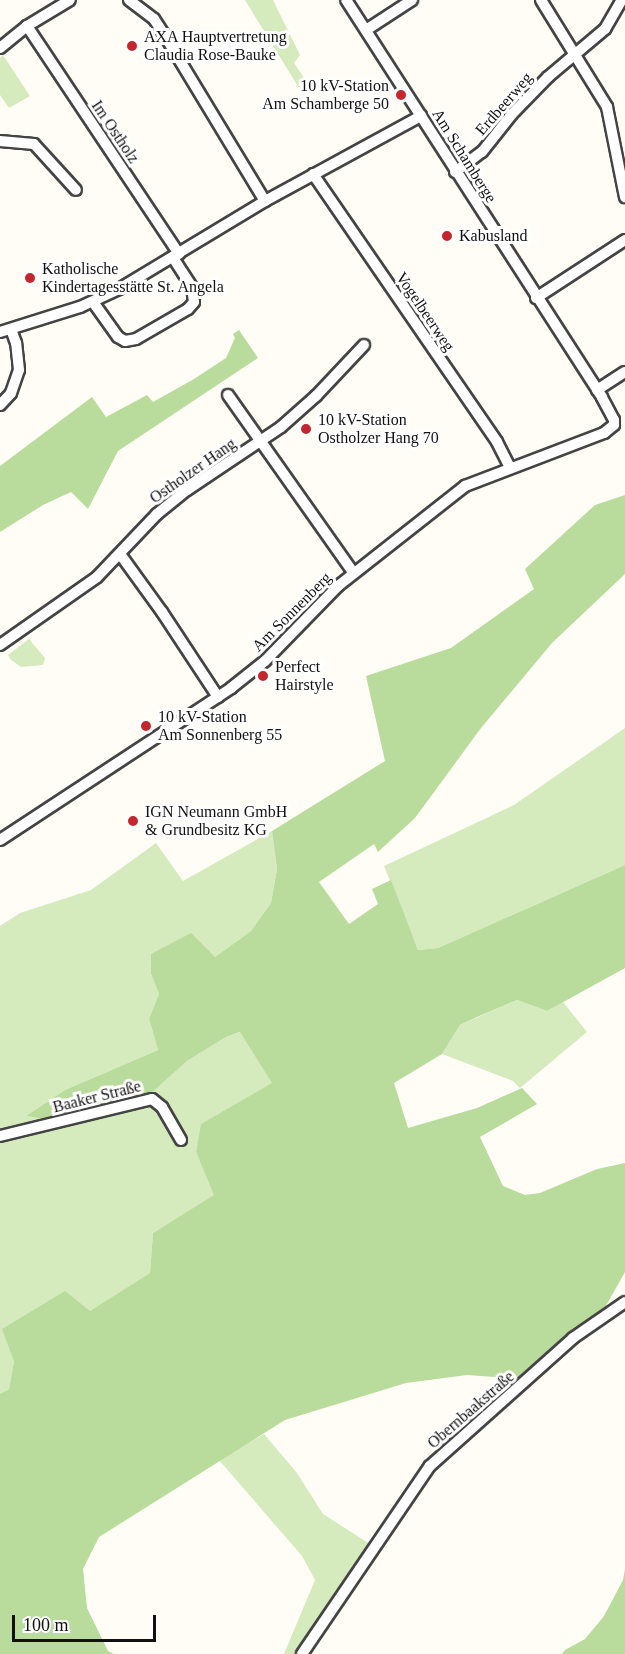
<!DOCTYPE html>
<html>
<head>
<meta charset="utf-8">
<style>
	body { margin:0 }
	#map { position:relative; width:625px; height:1654px; overflow:hidden; background:#fffdf5; font-family:Georgia,serif }
	div>[style] { position:absolute }
	.green>* { inset:0; background:#d5ebbd }
	.forest>* { inset:0; background:#b9dc9c }
	.roads { filter:drop-shadow(2px 0 #444) drop-shadow(-2px 0 #444) drop-shadow(0 2px #444) drop-shadow(0 -2px #444) }
	.minor>* { height:10px; margin:-5px; padding:0 5px; transform-origin:5px; border-radius:5px; background:#fff }
	.dots>* { width:16px; height:16px; translate:-50% -50%; box-sizing:border-box; border:3px solid #fff; border-radius:50% }
	span { translate:-50% -50%; white-space:nowrap; text-align:center; line-height:1.15; -webkit-text-stroke:6px #fff; paint-order:stroke }
	.poi-label { font-size:16px; color:#111 }
	.left { translate:0 -50%; text-align:left }
	.right { translate:-100% -50%; text-align:right }
	.street-label { font-size:16px; color:#111 }
	.scale { position:absolute; left:12px; top:1615px; width:144px; height:27px; box-sizing:border-box; border:3px solid #111; border-top:0; padding-left:8px; font-size:18px; line-height:21px; white-space:nowrap; color:#111; -webkit-text-stroke:4px #fff; paint-order:stroke }
</style>
</head>
<body>
<div id="map">
	<div class="green">
		<div style="clip-path:polygon(245px 0,273px 0,300px 55px,294px 63px,305px 79px,299px 88px)"></div>
		<div style="clip-path:polygon(3px 55px,30px 96px,9px 108px,0 95px,0 58px)"></div>
		<div style="clip-path:polygon(29px 639px,45px 658px,43px 665px,21px 667px,10px 659px,8px 655px)"></div>
		<div style="clip-path:polygon(625px 728px,625px 865px,438px 948px,418px 950px,384px 866px,514px 805px)"></div>
		<div style="clip-path:polygon(272px 831px,277px 869px,271px 903px,251px 931px,215px 957px,199px 943px,151px 974px,159px 994px,149px 1019px,158px 1050px,65px 1090px,26px 1116px,70px 1123px,140px 1102px,187px 1061px,226px 1037px,241px 1032px,273px 1083px,202px 1124px,196px 1152px,215px 1195px,153px 1233px,150px 1273px,14px 1361px,9px 1389px,0 1394px,0 926px,20px 913px,91px 890px,156px 843px,183px 881px)"></div>
		<div style="clip-path:polygon(517px 1000px,547px 1011px,563px 1002px,587px 1032px,520px 1088px,513px 1081px,442px 1054px,460px 1025px)"></div>
		<div style="clip-path:polygon(264px 1434px,297px 1473px,323px 1514px,373px 1546px,298px 1654px,284px 1654px,315px 1580px,302px 1556px,219px 1460px)"></div>
	</div>
	<div class="forest">
		<div style="clip-path:polygon(239px 330px,258px 358px,118px 451px,88px 509px,71px 492px,43px 505px,0 532px,0 466px,92px 397px,106px 417px,147px 395px,153px 402px,194px 379px,226px 358px,235px 338px,233px 334px)"></div>
		<div style="clip-path:polygon(625px 495px,625px 574px,552px 643px,481px 728px,415px 818px,378px 852px,374px 844px,319px 882px,349px 924px,378px 904px,372px 889px,391px 880px,418px 950px,438px 948px,625px 865px,625px 968px,547px 1011px,517px 1000px,477px 1017px,460px 1025px,442px 1054px,394px 1083px,408px 1128px,477px 1108px,522px 1088px,537px 1104px,480px 1137px,503px 1186px,525px 1195px,540px 1193px,597px 1169px,625px 1163px,625px 1272px,603px 1311px,515px 1388px,508px 1378px,467px 1375px,406px 1383px,285px 1420px,99px 1537px,83px 1569px,87px 1608px,108px 1651px,114px 1654px,0 1654px,0 1394px,9px 1389px,14px 1361px,2px 1329px,65px 1291px,90px 1311px,150px 1273px,153px 1233px,214px 1195px,196px 1152px,201px 1124px,272px 1083px,240px 1032px,226px 1037px,187px 1061px,141px 1102px,70px 1123px,26px 1116px,65px 1090px,158px 1050px,149px 1019px,159px 994px,151px 974px,151px 954px,191px 933px,215px 957px,251px 931px,271px 903px,277px 869px,272px 831px,385px 761px,366px 676px,451px 648px,534px 589px,525px 569px,595px 505px)"></div>
		<div style="clip-path:polygon(625px 1569px,625px 1654px,562px 1654px,565px 1650px,585px 1639px,604px 1616px,623px 1580px)"></div>
	</div>
	<div class="roads">
		<div class="minor">
			<div style="left:129px;top:0;width:31px;rotate:37deg"></div>
			<div style="left:154px;top:19px;width:20px;rotate:57deg"></div>
			<div style="left:165px;top:36px;width:193px;rotate:58.8deg"></div>
			<div style="left:541px;top:0;width:126px;rotate:58.3deg"></div>
			<div style="left:607px;top:107px;width:92px;rotate:78.7deg"></div>
			<div style="left:27px;top:26px;width:274px;rotate:56.3deg"></div>
			<div style="left:366px;top:30px;width:55px;rotate:-33.1deg"></div>
			<div style="left:0;top:48px;width:35px;rotate:-39deg"></div>
			<div style="left:27px;top:26px;width:50px;rotate:-31.2deg"></div>
			<div style="left:0;top:141px;width:34px;rotate:5deg"></div>
			<div style="left:34px;top:144px;width:62px;rotate:47.6deg"></div>
			<div style="left:455px;top:172px;width:34px;rotate:-37deg"></div>
			<div style="left:482px;top:152px;width:48px;rotate:-51.7deg"></div>
			<div style="left:512px;top:114px;width:52px;rotate:-45.8deg"></div>
			<div style="left:548px;top:77px;width:75px;rotate:-40.1deg"></div>
			<div style="left:605px;top:29px;width:34px;rotate:-60deg"></div>
			<div style="left:313px;top:174px;width:325px;rotate:55.5deg"></div>
			<div style="left:497px;top:442px;width:28px;rotate:63deg"></div>
			<div style="left:536px;top:298px;width:106px;rotate:-33.1deg"></div>
			<div style="left:93px;top:302px;width:43px;rotate:54.5deg"></div>
			<div style="left:118px;top:337px;width:8px;rotate:30deg"></div>
			<div style="left:125px;top:341px;width:11px;rotate:-10deg"></div>
			<div style="left:136px;top:339px;width:60px;rotate:-30deg"></div>
			<div style="left:188px;top:309px;width:9px;rotate:-49deg"></div>
			<div style="left:194px;top:302px;width:15px;rotate:-98deg"></div>
			<div style="left:192px;top:287px;width:35px;rotate:-123deg"></div>
			<div style="left:0;top:332px;width:84px;rotate:-17.4deg"></div>
			<div style="left:80px;top:307px;width:43px;rotate:-24.8deg"></div>
			<div style="left:119px;top:289px;width:170px;rotate:-31.1deg"></div>
			<div style="left:265px;top:201px;width:178px;rotate:-28.6deg"></div>
			<div style="left:597px;top:390px;width:33px;rotate:-33deg"></div>
			<div style="left:228px;top:395px;width:217px;rotate:54.8deg"></div>
			<div style="left:0;top:405px;width:16px;rotate:-47deg"></div>
			<div style="left:11px;top:393px;width:24px;rotate:-71deg"></div>
			<div style="left:19px;top:370px;width:27px;rotate:-96deg"></div>
			<div style="left:16px;top:343px;width:15px;rotate:-110deg"></div>
			<div style="left:120px;top:554px;width:72px;rotate:54.1deg"></div>
			<div style="left:162px;top:612px;width:102px;rotate:56.6deg"></div>
			<div style="left:0;top:645px;width:118px;rotate:-35deg"></div>
			<div style="left:97px;top:577px;width:87px;rotate:-46.4deg"></div>
			<div style="left:157px;top:514px;width:38px;rotate:-39deg"></div>
			<div style="left:187px;top:490px;width:113px;rotate:-33.8deg"></div>
			<div style="left:281px;top:427px;width:47px;rotate:-41.5deg"></div>
			<div style="left:316px;top:396px;width:70px;rotate:-46.7deg"></div>
			<div style="left:0;top:840px;width:277px;rotate:-33.3deg"></div>
			<div style="left:231px;top:688px;width:43px;rotate:-38.5deg"></div>
			<div style="left:265px;top:661px;width:105px;rotate:-45.8deg"></div>
			<div style="left:338px;top:586px;width:162px;rotate:-38.2deg"></div>
			<div style="left:465px;top:486px;width:149px;rotate:-20.9deg"></div>
			<div style="left:604px;top:433px;width:13px;rotate:-39deg"></div>
			<div style="left:614px;top:425px;width:5px;rotate:-90deg"></div>
			<div style="left:614px;top:420px;width:26px;rotate:-118deg"></div>
			<div style="left:602px;top:397px;width:472px;rotate:-122.8deg"></div>
			<div style="left:0;top:1136px;width:156px;rotate:-13.7deg"></div>
			<div style="left:152px;top:1099px;width:13px;rotate:39deg"></div>
			<div style="left:162px;top:1107px;width:38px;rotate:60deg"></div>
			<div style="left:302px;top:1654px;width:227px;rotate:-55.8deg"></div>
			<div style="left:430px;top:1466px;width:192px;rotate:-41.8deg"></div>
			<div style="left:573px;top:1338px;width:63px;rotate:-34.7deg"></div>
		</div>
	</div>
	<div class="dots">
		<div style="left:132px;top:46px;background:#c4262e"></div>
		<div style="left:401px;top:95px;background:#c4262e"></div>
		<div style="left:447px;top:236px;background:#c4262e"></div>
		<div style="left:30px;top:278px;background:#c4262e"></div>
		<div style="left:306px;top:429px;background:#c4262e"></div>
		<div style="left:263px;top:676px;background:#c4262e"></div>
		<div style="left:146px;top:726px;background:#c4262e"></div>
		<div style="left:133px;top:821px;background:#c4262e"></div>
	</div>
	<div class="poi-label">
		<span class="left" style="left:144px;top:46px">AXA Hauptvertretung<br>Claudia Rose-Bauke</span>
		<span class="right" style="left:389px;top:95px">10 kV-Station<br>Am Schamberge 50</span>
		<span class="left" style="left:459px;top:236px">Kabusland</span>
		<span class="left" style="left:42px;top:278px">Katholische<br>Kindertagesstätte St. Angela</span>
		<span class="left" style="left:318px;top:429px">10 kV-Station<br>Ostholzer Hang 70</span>
		<span class="left" style="left:275px;top:676px">Perfect<br>Hairstyle</span>
		<span class="left" style="left:158px;top:726px">10 kV-Station<br>Am Sonnenberg 55</span>
		<span class="left" style="left:145px;top:821px">IGN Neumann GmbH<br>&amp; Grundbesitz KG</span>
	</div>
	<div class="street-label">
		<span style="left:504px;top:104px;rotate:-49deg">Erdbeerweg</span>
		<span style="left:115px;top:132px;rotate:56deg">Im Ostholz</span>
		<span style="left:464px;top:156px;rotate:58deg">Am Schamberge</span>
		<span style="left:425px;top:312px;rotate:56deg">Vogelbeerweg</span>
		<span style="left:193px;top:471px;rotate:-35deg">Ostholzer Hang</span>
		<span style="left:292px;top:612px;rotate:-45deg">Am Sonnenberg</span>
		<span style="left:97px;top:1097px;rotate:-14deg">Baaker Straße</span>
		<span style="left:471px;top:1410px;rotate:-41deg">Obernbaakstraße</span>
	</div>
	<div class="scale">100 m</div>
</div>
</body>
</html>
